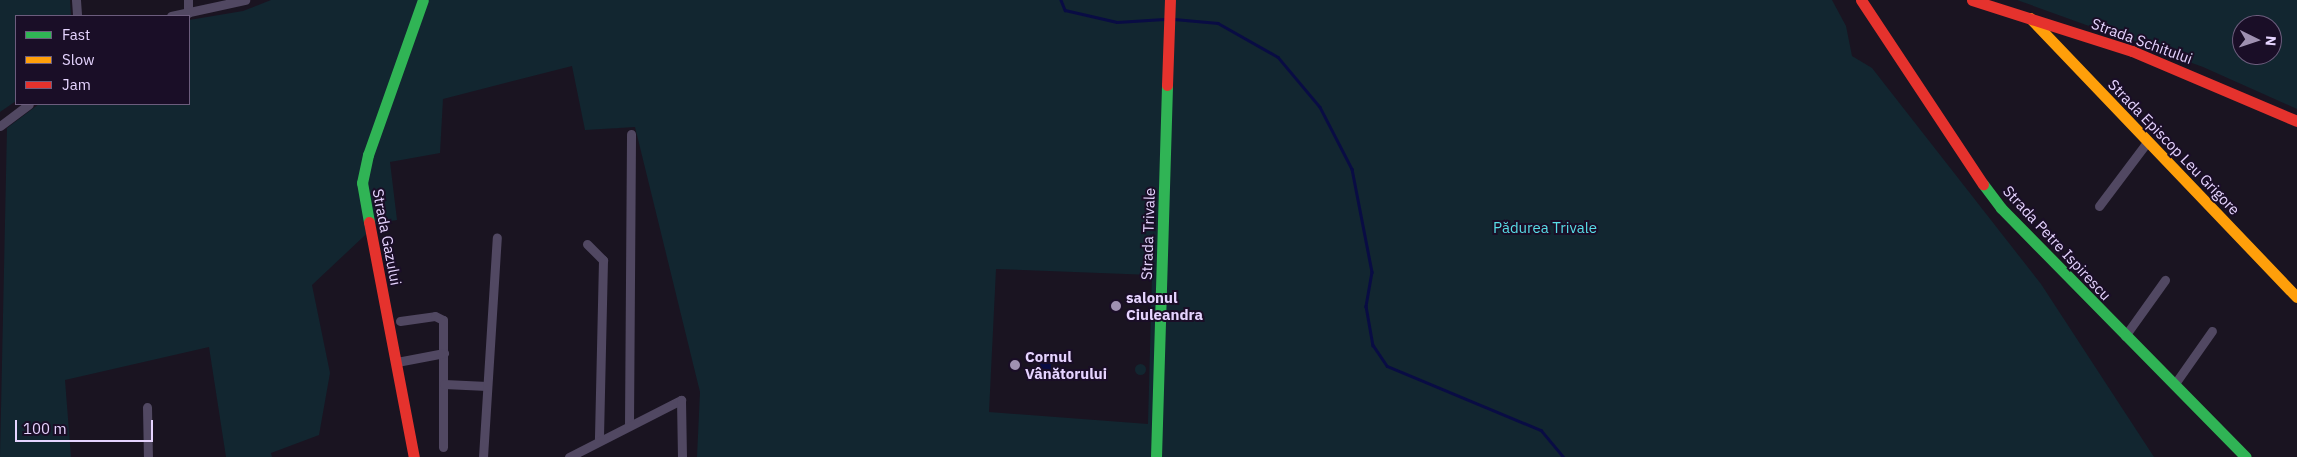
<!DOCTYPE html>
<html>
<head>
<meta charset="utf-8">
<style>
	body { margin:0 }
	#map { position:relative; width:2297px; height:457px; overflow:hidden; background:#1a1421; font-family:"IBM Plex Sans",sans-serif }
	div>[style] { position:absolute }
	.green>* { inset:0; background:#122630 }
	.round { border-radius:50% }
	.water>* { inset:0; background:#090c44; transform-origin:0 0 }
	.stream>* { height:2.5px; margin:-1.25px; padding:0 1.25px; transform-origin:1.25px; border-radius:1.25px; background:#090c44 }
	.street>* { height:9px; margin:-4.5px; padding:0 4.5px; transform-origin:4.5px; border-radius:4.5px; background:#514862 }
	.fast>* { height:11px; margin:-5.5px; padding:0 5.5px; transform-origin:5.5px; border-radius:5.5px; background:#30b455 }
	.slow>* { height:11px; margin:-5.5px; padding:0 5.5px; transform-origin:5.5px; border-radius:5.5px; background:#ff9f0a }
	.jam>* { height:11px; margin:-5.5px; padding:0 5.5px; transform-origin:5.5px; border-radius:5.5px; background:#e5322d }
	.dots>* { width:14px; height:14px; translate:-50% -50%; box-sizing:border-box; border:2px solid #1a0e27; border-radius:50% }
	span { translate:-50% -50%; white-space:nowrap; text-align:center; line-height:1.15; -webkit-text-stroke:4px #1a0e27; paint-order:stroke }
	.street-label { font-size:15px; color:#e6d4ff }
	.park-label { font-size:15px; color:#59dee7 }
	.poi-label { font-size:15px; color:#e6d4ff; font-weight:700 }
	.left { translate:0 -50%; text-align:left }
	.legend { position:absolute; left:15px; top:15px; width:175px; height:90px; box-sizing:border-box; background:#1a0e27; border:1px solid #6c5d7d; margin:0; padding:6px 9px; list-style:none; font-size:15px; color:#e6d4ff }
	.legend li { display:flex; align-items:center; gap:10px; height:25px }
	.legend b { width:25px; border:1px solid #6c5d7d }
	.north { position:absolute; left:2232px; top:15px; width:50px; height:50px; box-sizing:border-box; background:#1a0e27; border:1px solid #6c5d7d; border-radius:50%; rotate:94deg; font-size:14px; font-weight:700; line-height:20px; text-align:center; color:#e6d4ff }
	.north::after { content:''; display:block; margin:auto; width:18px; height:22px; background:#9f91b1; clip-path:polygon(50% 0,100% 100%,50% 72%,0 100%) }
	.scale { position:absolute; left:15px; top:420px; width:138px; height:22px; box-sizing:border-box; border:2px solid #e6d4ff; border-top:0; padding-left:6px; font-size:15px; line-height:18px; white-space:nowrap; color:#e6d4ff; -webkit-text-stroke:4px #1a0e27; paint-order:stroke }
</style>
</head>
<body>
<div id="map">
	<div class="green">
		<div style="clip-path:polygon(0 0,70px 0,71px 16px,16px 16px,16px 101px,0 112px)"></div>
		<div style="clip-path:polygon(evenodd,271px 0,1832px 0,1846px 26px,1852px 56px,1872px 68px,2041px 284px,2154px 457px,697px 457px,700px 392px,635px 127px,585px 130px,572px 66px,443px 99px,440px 153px,390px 162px,397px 220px,378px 223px,312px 285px,330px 373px,319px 435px,271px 453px,272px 457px,226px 457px,209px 347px,65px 380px,71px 457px,0 457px,7px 128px,39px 104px,189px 104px,189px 20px,243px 11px,271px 0,996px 269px,1152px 275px,1148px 424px,989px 412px,996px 269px)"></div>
		<div style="clip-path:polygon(evenodd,2017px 0,2297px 0,2297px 109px,2203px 67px,2017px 0,2242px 25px,2272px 25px,2272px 55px,2242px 55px,2242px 25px)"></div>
		<div class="round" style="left:1134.5px;top:363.5px;width:11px;height:11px"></div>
	</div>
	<div class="water">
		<div style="left:1041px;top:355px;width:11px;height:22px;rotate:5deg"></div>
	</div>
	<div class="stream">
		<div style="left:1061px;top:0;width:11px;rotate:68deg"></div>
		<div style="left:1065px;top:10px;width:53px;rotate:13deg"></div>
		<div style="left:1117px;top:22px;width:47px;rotate:-3.7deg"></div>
		<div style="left:1174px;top:19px;width:44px;rotate:5.2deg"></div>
		<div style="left:1218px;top:23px;width:69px;rotate:29.5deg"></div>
		<div style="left:1278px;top:57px;width:65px;rotate:50deg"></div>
		<div style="left:1320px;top:107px;width:70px;rotate:62.7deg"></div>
		<div style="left:1352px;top:169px;width:105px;rotate:79deg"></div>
		<div style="left:1372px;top:272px;width:35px;rotate:100deg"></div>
		<div style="left:1366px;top:306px;width:40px;rotate:80deg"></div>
		<div style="left:1373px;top:345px;width:25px;rotate:56deg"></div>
		<div style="left:1387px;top:366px;width:167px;rotate:22.6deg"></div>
		<div style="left:1541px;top:430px;width:35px;rotate:50deg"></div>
	</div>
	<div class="street">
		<div style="left:76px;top:0;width:16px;rotate:86deg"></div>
		<div style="left:188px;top:0;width:13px;rotate:90deg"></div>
		<div style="left:171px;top:16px;width:76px;rotate:-12.2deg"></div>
		<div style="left:0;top:126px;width:36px;rotate:-37deg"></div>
		<div style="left:2099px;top:206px;width:81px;rotate:-53deg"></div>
		<div style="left:587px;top:244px;width:23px;rotate:45deg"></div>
		<div style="left:603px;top:260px;width:181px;rotate:91.3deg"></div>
		<div style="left:400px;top:321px;width:35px;rotate:-8deg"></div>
		<div style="left:435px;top:316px;width:9px;rotate:27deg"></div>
		<div style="left:443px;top:320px;width:127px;rotate:90deg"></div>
		<div style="left:2125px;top:336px;width:69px;rotate:-54.5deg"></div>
		<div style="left:397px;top:362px;width:48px;rotate:-10.8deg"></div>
		<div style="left:444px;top:384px;width:43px;rotate:2.7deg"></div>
		<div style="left:2174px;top:385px;width:66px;rotate:-54.9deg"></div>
		<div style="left:147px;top:407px;width:50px;rotate:88.9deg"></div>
		<div style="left:629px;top:424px;width:290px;rotate:-89.6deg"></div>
		<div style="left:483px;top:457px;width:220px;rotate:-86.4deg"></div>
		<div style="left:569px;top:457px;width:126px;rotate:-27deg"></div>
		<div style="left:681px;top:400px;width:57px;rotate:89deg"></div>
	</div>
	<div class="fast">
		<div style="left:1983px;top:184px;width:30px;rotate:53deg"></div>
		<div style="left:2001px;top:208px;width:349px;rotate:45.5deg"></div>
		<div style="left:369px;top:222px;width:40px;rotate:-100deg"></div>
		<div style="left:362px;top:183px;width:29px;rotate:-78deg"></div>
		<div style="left:368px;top:155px;width:164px;rotate:-70.5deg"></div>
		<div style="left:1156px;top:457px;width:372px;rotate:-88.3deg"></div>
	</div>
	<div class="slow">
		<div style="left:2030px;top:18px;width:386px;rotate:46.3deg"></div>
	</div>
	<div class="jam">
		<div style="left:1861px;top:0;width:221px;rotate:56.5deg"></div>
		<div style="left:1972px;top:0;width:168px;rotate:17.7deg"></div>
		<div style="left:2132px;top:51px;width:179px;rotate:23deg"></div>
		<div style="left:1167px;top:85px;width:85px;rotate:-88deg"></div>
		<div style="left:369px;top:222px;width:239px;rotate:79.2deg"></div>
	</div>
	<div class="dots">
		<div style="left:1116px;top:306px;background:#9f91b1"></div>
		<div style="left:1015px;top:365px;background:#9f91b1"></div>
	</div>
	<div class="street-label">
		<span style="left:2142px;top:41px;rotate:20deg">Strada Schitului</span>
		<span style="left:2174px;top:147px;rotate:46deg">Strada Episcop Leu Grigore</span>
		<span style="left:1148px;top:234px;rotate:-88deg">Strada Trivale</span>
		<span style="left:387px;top:237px;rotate:79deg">Strada Gazului</span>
		<span style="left:2057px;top:243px;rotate:47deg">Strada Petre Ispirescu</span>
	</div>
	<div class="park-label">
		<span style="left:1545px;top:228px">Pădurea Trivale</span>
	</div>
	<div class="poi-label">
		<span class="left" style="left:1126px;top:306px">salonul<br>Ciuleandra</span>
		<span class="left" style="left:1025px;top:365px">Cornul<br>Vânătorului</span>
	</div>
	<ul class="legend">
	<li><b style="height:6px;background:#30b455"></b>Fast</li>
	<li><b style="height:6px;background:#ff9f0a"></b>Slow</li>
	<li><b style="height:6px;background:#e5322d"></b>Jam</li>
	</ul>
	<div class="north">N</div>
	<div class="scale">100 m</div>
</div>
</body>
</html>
